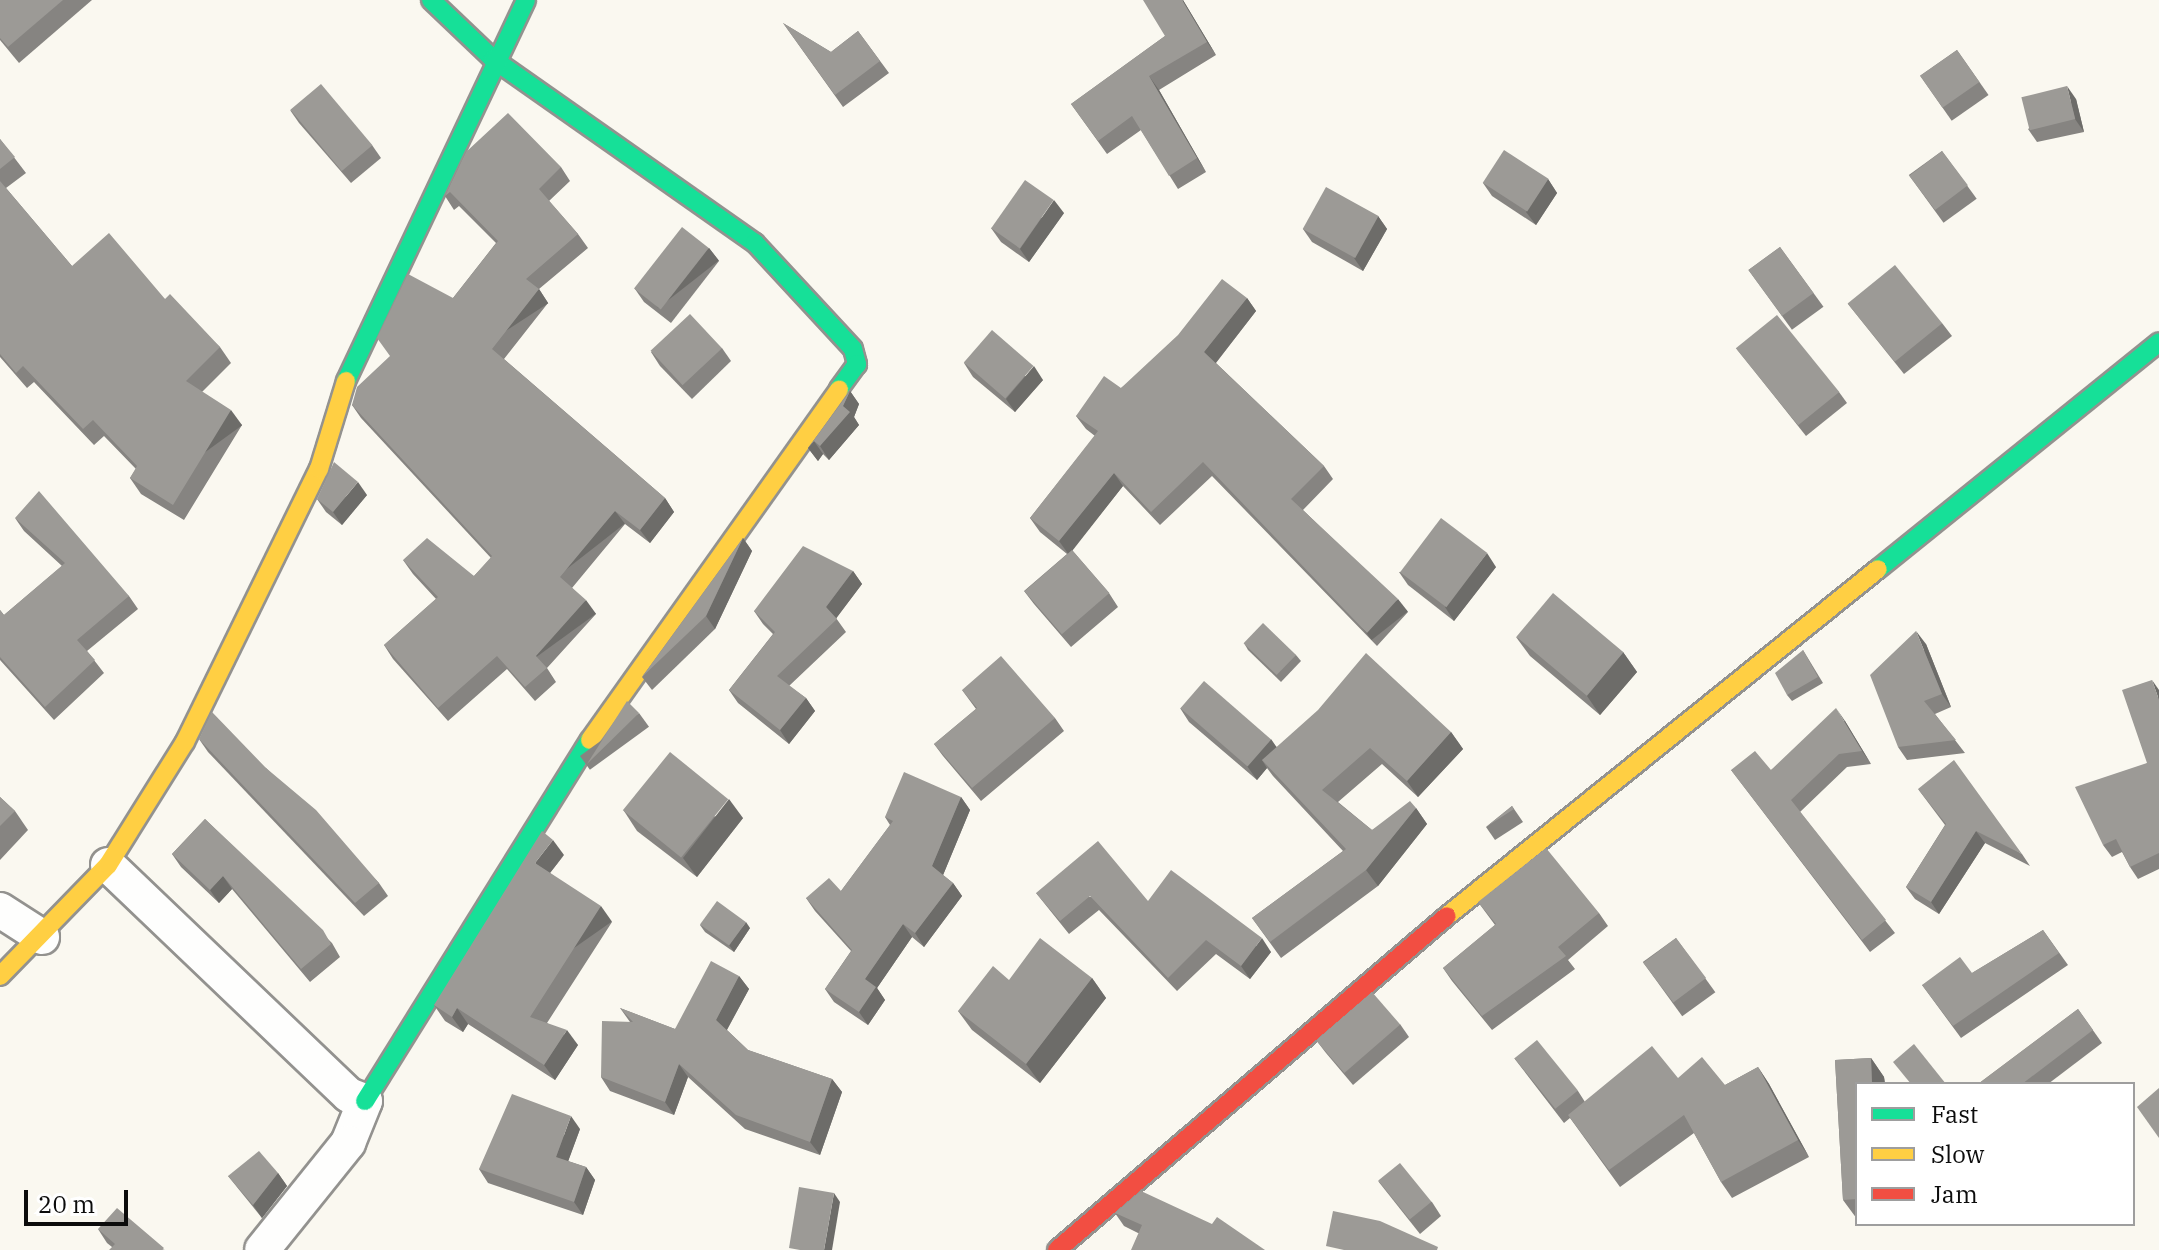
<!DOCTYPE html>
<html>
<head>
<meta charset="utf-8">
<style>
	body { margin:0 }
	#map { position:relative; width:2159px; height:1250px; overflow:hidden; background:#faf8f0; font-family:"IBM Plex Serif",serif }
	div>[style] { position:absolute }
	.roads { filter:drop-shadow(2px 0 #93928f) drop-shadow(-2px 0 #93928f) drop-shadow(0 2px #93928f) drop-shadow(0 -2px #93928f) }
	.street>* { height:34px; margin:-17px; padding:0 17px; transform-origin:17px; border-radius:17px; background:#fefefd }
	.fast>* { height:18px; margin:-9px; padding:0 9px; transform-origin:9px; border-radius:9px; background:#16e098 }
	.slow>* { height:18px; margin:-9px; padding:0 9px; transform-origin:9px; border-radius:9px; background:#ffcf43 }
	.jam>* { height:18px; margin:-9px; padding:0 9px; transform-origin:9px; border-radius:9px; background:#f24e42 }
	.wall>* { inset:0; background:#868481; transform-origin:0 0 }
	.shaded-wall>* { inset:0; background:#6d6c69; transform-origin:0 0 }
	.building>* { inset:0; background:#9c9a96; transform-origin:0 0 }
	span { translate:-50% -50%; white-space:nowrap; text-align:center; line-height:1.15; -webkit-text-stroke:8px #fff; paint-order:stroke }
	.legend { position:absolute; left:1855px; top:1082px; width:280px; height:144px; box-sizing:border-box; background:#fff; border:2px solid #9e9e9e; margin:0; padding:10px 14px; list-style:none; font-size:24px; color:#0c0c0c }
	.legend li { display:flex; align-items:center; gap:16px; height:40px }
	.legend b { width:40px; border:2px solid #9e9e9e }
	.scale { position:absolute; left:24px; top:1190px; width:104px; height:36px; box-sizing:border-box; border:4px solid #0c0c0c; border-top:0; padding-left:10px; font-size:24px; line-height:28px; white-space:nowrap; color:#0c0c0c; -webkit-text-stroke:6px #fff; paint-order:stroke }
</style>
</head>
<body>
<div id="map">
	<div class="roads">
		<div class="street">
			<div style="left:108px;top:865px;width:333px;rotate:43.7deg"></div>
			<div style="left:349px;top:1095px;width:17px;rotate:21deg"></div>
			<div style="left:365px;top:1101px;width:45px;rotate:112deg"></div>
			<div style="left:348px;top:1143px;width:137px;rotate:128.8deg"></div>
			<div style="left:0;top:910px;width:50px;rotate:32.7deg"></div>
		</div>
		<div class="fast">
			<div style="left:431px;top:0;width:86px;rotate:43.6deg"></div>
			<div style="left:493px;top:59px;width:320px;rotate:35.1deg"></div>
			<div style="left:755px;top:243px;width:144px;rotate:47.2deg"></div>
			<div style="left:853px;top:349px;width:16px;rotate:75deg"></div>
			<div style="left:857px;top:364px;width:31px;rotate:126deg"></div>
			<div style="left:346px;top:381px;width:421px;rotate:-64.7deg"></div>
			<div style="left:1878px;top:569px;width:361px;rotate:-38.9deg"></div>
			<div style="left:365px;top:1101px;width:425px;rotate:-58.1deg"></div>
		</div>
		<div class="slow">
			<div style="left:590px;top:740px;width:430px;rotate:-54.6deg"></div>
			<div style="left:1447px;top:916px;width:553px;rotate:-38.84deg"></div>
			<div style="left:0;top:976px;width:155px;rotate:-45.8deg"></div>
			<div style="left:108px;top:865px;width:145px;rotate:-58deg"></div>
			<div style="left:185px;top:742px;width:304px;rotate:-63.9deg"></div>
			<div style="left:319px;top:469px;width:92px;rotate:-72.9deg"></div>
		</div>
		<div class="jam">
			<div style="left:1057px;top:1250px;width:513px;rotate:-40.58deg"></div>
		</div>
	</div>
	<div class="wall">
		<div style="clip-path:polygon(0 0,92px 0,19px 63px,0 40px)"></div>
		<div style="clip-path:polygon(1183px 0,1216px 55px,1159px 90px,1206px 172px,1178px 189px,1141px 130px,1107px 154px,1071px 104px,1165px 36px)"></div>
		<div style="clip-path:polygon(783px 23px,831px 52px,858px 31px,889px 73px,843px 107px)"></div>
		<div style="left:1957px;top:50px;width:55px;height:45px;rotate:55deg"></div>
		<div style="clip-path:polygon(2076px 99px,2084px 132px,2037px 142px,2028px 129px)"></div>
		<div style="clip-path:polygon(290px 110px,372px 145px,381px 158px,351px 183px,299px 123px)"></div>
		<div style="clip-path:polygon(0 139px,26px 173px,6px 188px,72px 266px,165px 299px,220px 347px,231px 363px,202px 392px,242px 425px,184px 520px,141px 494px,130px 478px,136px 469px,104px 436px,94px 445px,34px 382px,27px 388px,0 357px)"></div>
		<div style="left:1942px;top:151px;width:59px;height:41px;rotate:54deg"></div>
		<div style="clip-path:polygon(466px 152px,561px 167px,570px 181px,549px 201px,578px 234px,588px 248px,539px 289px,548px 303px,504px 359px,665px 498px,674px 512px,650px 543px,625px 524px,572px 588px,596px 614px,547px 668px,556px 682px,535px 701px,507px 669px,448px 721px,393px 659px,384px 645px,436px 599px,413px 574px,403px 560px,474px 576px,491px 558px,361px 418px,352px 405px,453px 298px,496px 243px,459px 206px,454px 210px,445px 196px)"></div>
		<div style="clip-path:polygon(1548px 179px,1557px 193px,1536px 225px,1492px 196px,1483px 183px)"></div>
		<div style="clip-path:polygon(1064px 213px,1029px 262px,1001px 242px,991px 228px)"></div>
		<div style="clip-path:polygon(1378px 216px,1387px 229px,1363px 271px,1312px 242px,1303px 229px)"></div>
		<div style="left:1780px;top:247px;width:74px;height:39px;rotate:54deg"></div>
		<div style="clip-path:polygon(709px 248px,719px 261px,671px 323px,644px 302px,635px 289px)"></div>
		<div style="clip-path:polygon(1247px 298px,1256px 311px,1216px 363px,1324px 466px,1333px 479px,1303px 510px,1408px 612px,1377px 646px,1212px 476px,1160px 525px,1123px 486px,1072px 550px,1109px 593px,1118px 607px,1071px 647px,1034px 604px,1024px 591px,1067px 554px,1040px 532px,1030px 518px,1095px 436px,1086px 429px,1076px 416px,1121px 388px)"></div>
		<div style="clip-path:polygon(1848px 304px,1942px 323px,1952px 336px,1904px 374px)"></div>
		<div style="clip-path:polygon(722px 348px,731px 361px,692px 399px,660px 366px,651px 352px)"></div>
		<div style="clip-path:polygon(1736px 348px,1839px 392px,1847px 403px,1806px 436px)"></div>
		<div style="clip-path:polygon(964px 363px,1043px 380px,1015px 412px,973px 377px)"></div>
		<div style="clip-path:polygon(850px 391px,859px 404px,854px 417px,859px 425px,829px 460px,823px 454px,818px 461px,808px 448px)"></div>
		<div style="clip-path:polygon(367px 495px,342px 525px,326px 512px,317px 499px)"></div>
		<div style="clip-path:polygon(15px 518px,129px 596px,138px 609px,87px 651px,104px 673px,54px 720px,0 660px,0 610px,4px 615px,62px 566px,24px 531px)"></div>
		<div style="clip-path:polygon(743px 538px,752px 551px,715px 629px,652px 690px,642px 677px)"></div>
		<div style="clip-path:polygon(1496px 567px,1454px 621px,1408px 585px,1399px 572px)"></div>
		<div style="clip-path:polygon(853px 571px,862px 584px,836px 618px,846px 632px,789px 686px,806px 698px,815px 711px,789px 744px,738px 703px,729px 690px,773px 634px,763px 624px,754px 611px)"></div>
		<div style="clip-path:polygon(1516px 637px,1623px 652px,1637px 672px,1600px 715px,1530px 656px)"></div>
		<div style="clip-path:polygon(1244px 643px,1296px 655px,1301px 661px,1281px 682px,1248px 650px)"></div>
		<div style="clip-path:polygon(1926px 644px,1951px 707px,1935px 714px,1965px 753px,1907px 760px,1898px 747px)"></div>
		<div style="clip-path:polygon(1803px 650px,1823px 683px,1792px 701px,1787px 695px)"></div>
		<div style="clip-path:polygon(962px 690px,1055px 718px,1064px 731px,981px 801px,943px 756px,934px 744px,976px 709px)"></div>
		<div style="clip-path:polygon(2159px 690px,2159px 869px,2138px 879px,2130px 867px,2122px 852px,2112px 857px,2103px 845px,2147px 763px)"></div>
		<div style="clip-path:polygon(1180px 708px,1277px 747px,1451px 732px,1463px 749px,1418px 797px,1382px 764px,1338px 802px,1372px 830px,1416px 808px,1427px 824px,1378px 886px,1281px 958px,1252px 918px,1343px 851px,1273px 776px,1267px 768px,1257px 780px,1189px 722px)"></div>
		<div style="left:639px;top:713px;width:17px;height:73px;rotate:54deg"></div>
		<div style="clip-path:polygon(1845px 721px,1871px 764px,1847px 767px,1800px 812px,1895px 933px,1870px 952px,1731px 770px,1771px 770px)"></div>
		<div style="clip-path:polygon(199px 739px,266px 768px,379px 883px,388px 896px,364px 916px,208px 752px)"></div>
		<div style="clip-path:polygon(1918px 789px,2022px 854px,2030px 866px,1985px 843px,1939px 914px,1915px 899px,1906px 887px,1945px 825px)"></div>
		<div style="clip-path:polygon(0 797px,15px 811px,28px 830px,0 860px)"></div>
		<div style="clip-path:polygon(961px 797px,970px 810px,943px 875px,953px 883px,962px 896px,924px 947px,912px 937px,877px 988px,885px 1000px,868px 1025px,834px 1002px,825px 989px,851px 951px,815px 911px,806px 898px,841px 891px,890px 825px,885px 817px)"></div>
		<div style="clip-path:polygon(1512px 806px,1523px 822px,1495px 840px,1486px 827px)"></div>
		<div style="clip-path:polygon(624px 811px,743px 818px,697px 877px,637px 831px)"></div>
		<div style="clip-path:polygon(205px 819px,332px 943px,340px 957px,310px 982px,232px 889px,219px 903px,181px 867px,172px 854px)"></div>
		<div style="clip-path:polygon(564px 855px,550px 873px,612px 922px,547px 1023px,578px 1045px,555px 1080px,468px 1024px,463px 1032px,445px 1021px,434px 1005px)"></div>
		<div style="clip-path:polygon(1036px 893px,1148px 901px,1271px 952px,1250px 979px,1216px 954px,1177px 991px,1099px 910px,1069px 934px)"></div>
		<div style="clip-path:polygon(1478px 902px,1599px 913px,1608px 926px,1568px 960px,1575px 969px,1492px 1030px,1452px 981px,1443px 968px,1495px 925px)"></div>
		<div style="clip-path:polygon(700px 925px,750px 928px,734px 952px,705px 932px)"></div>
		<div style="clip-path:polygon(2043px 930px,2068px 965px,1961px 1038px,1922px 985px,1972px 973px)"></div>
		<div style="left:1676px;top:938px;width:67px;height:41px;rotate:54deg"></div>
		<div style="clip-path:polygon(739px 976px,749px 989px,727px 1030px,748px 1050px,832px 1079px,842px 1092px,820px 1155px,745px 1129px,688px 1077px,674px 1115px,610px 1091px,601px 1077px,630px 1022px,620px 1008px,675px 1029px)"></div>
		<div style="clip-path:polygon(1092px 978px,1106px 998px,1040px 1083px,972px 1030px,958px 1011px)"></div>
		<div style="clip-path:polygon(2078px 1009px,2102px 1043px,2048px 1084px,1978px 1084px)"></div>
		<div style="clip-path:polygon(1400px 1024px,1409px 1037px,1353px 1085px,1326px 1053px,1316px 1040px)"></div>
		<div style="clip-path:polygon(1514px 1058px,1578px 1091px,1585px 1102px,1678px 1078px,1725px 1085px,1758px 1067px,1769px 1084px,1809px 1157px,1732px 1198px,1721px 1182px,1694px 1133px,1620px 1187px,1570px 1118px,1564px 1123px)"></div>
		<div style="clip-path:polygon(1871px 1058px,1884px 1077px,1885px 1084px,1857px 1084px,1857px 1219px,1843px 1200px,1835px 1060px)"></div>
		<div style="clip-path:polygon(580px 1129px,568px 1161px,586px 1167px,595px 1180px,583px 1215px,488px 1183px,479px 1169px)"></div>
		<div style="clip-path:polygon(278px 1173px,287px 1186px,262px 1218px,228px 1176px)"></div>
		<div style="clip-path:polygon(1378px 1181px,1432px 1202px,1441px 1216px,1420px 1234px)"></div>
		<div style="clip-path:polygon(1115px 1213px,1265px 1250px,1138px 1233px,1124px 1226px)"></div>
		<div style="clip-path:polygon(98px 1229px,165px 1250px,112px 1247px,107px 1243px)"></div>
	</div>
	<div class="shaded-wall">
		<div style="clip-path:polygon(1182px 0,1183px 0,1216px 55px,1207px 42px)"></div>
		<div style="clip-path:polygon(1149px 76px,1159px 90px,1206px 172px,1197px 158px)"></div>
		<div style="clip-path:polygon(2067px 86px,2076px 99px,2084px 132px,2075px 119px)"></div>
		<div style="clip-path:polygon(1548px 179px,1557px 193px,1536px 225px,1526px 212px)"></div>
		<div style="clip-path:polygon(1054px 200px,1064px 213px,1029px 262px,1020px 249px)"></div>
		<div style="clip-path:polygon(1378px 216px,1387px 229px,1363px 271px,1354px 258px)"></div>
		<div style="left:709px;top:248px;width:16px;height:77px;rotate:52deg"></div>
		<div style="left:539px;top:289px;width:17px;height:76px;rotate:57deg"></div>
		<div style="clip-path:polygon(1247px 298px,1256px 311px,1214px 365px,1204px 352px)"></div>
		<div style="clip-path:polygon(1034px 366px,1043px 380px,1015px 412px,1006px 399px)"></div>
		<div style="clip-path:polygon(850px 391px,859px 404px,854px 417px,859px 425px,829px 460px,820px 446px,843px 406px)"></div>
		<div style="left:231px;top:410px;width:19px;height:111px;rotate:54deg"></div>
		<div style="clip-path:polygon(814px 441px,823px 454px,818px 461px,808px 448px)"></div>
		<div style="clip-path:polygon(1114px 473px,1123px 486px,1069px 555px,1059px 541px)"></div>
		<div style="clip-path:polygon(358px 482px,367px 495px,342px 525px,333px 512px)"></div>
		<div style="clip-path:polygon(665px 498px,674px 512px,650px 543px,640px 530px)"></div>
		<div style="left:615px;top:511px;width:16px;height:86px;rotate:52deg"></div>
		<div style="clip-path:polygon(743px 538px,752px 551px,715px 629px,706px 616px)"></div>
		<div style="clip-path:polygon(1487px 553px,1496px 567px,1454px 621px,1445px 607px)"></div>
		<div style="clip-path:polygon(853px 571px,862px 584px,835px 620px,826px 607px)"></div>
		<div style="left:1398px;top:599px;width:16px;height:46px;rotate:52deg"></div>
		<div style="left:586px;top:600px;width:17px;height:75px;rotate:54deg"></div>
		<div style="clip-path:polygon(1916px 631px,1926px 644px,1951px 707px,1942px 694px)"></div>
		<div style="clip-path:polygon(1623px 652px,1637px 672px,1600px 715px,1587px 696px)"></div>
		<div style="clip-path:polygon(2152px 680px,2159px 690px,2159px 700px)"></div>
		<div style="clip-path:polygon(806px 698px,815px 711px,789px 744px,780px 730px)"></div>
		<div style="clip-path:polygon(1836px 708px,1845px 721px,1871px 764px,1862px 751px)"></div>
		<div style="clip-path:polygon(1451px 732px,1463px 749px,1418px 797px,1407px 781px)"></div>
		<div style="clip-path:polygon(1271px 739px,1280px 752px,1262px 760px,1267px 768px,1257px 780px,1247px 766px)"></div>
		<div style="clip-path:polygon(961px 797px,970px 810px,941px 880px,932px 866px)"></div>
		<div style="clip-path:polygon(729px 799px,743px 818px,697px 877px,683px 858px)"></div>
		<div style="clip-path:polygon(1416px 808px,1427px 824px,1378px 886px,1366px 870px)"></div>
		<div style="clip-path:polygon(1976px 831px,1985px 843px,1939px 914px,1931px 902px)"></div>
		<div style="clip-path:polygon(553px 840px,564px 855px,546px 878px,535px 863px)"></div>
		<div style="clip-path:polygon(223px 876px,232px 889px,219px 903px,210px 890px)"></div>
		<div style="clip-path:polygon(953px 883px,962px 896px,924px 947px,915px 933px)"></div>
		<div style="left:601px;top:906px;width:19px;height:132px;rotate:55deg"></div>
		<div style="clip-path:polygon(746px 922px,750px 928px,734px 952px,729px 945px)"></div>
		<div style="clip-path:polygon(903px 924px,912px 937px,877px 988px,885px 1000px,868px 1025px,859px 1012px,865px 979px)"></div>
		<div style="clip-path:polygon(1262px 938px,1271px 952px,1250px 979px,1241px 966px)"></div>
		<div style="clip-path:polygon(739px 976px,749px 989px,725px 1033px,716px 1020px)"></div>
		<div style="clip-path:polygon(1092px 978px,1106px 998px,1040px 1083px,1026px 1064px)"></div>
		<div style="clip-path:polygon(457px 1008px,468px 1024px,463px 1032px,452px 1017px)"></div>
		<div style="clip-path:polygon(567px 1030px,578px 1045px,555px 1080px,544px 1065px)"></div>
		<div style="clip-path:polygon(1871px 1058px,1884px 1077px,1885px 1084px,1872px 1084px)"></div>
		<div style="clip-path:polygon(679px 1064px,688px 1077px,674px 1115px,665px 1102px)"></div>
		<div style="clip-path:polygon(1758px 1067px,1769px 1084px,1809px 1157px,1798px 1140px)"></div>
		<div style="clip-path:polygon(832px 1079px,842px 1092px,820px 1155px,810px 1142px)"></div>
		<div style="clip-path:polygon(571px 1116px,580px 1129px,565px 1170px,556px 1157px)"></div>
		<div style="clip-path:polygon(586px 1167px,595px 1180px,583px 1215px,574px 1202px)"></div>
		<div style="clip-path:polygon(278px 1173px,287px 1186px,262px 1218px,253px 1205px)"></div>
		<div style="clip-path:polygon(834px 1193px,840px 1202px,832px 1250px,824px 1250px)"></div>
	</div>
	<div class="building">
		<div style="clip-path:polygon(0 0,63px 0,8px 47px,0 38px)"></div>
		<div style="clip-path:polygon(1143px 0,1182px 0,1207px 42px,1149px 76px,1197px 158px,1169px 176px,1132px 116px,1098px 141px,1071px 104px,1165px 36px)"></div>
		<div style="clip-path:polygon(783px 23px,831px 52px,858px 31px,880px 61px,835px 95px)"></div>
		<div style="left:1957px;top:50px;width:39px;height:45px;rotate:55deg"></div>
		<div style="left:321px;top:84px;width:80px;height:40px;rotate:50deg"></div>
		<div style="left:2067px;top:86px;width:34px;height:47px;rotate:76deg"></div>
		<div style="clip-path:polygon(508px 113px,561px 167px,539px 189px,578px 234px,526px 279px,539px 289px,492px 349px,665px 498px,640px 530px,615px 511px,560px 577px,586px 600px,536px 656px,547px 668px,525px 687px,497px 656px,438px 708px,384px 645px,438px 597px,403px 560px,427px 538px,474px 576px,492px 556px,352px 405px,357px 387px,390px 356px,377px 338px,408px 274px,453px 298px,498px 241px,450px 192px,445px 196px,466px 152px)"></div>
		<div style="clip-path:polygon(0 139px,15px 157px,0 169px)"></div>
		<div style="left:1504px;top:150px;width:53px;height:39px;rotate:33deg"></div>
		<div style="left:1942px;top:151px;width:43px;height:41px;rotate:53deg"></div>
		<div style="left:1025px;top:180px;width:35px;height:59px;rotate:35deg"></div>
		<div style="clip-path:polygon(0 181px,72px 266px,109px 233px,165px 299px,170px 294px,220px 347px,186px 381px,231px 410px,173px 505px,130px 478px,137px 466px,93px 420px,83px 429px,23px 366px,16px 373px,0 354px)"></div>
		<div style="left:1326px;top:187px;width:60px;height:48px;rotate:29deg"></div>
		<div style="left:682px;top:227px;width:34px;height:78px;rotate:38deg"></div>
		<div style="left:1780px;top:247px;width:57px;height:39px;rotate:54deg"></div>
		<div style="left:1895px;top:265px;width:75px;height:61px;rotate:51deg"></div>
		<div style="clip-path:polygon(1222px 279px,1247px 298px,1204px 352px,1324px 466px,1291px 499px,1398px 599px,1367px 633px,1203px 462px,1151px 512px,1114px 473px,1059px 541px,1030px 518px,1098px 431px,1076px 416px,1104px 376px,1121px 388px,1178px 335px)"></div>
		<div style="left:690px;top:314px;width:47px;height:54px;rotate:47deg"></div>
		<div style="left:1777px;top:315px;width:99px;height:53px;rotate:51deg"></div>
		<div style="left:992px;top:330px;width:55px;height:43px;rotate:41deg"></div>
		<div style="clip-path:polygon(850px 391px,843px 406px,850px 412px,820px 446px,814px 441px,808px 448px)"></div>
		<div style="clip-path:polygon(334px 462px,358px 482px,333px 512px,317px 499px)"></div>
		<div style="clip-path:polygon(39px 491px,129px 596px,77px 640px,95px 660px,45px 707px,0 657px,0 610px,4px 615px,65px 563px,15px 518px)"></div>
		<div style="left:1441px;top:518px;width:58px;height:68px;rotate:37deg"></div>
		<div style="clip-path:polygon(743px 538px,706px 616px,642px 677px)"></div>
		<div style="clip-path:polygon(803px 546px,853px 571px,826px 607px,837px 619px,777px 676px,806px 698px,780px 730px,729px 690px,775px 632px,754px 611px)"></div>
		<div style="left:1072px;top:550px;width:57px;height:63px;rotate:49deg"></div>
		<div style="left:1553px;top:593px;width:92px;height:57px;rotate:40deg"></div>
		<div style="left:1263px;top:623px;width:46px;height:28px;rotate:44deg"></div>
		<div style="clip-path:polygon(1916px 631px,1942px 694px,1924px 701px,1956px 740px,1898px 747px,1870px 675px)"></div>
		<div style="clip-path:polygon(1803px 650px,1818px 677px,1787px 695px,1775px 673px)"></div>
		<div style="clip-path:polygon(1366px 653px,1451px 732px,1407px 781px,1370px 748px,1322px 790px,1372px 830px,1410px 801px,1416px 808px,1366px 870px,1270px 942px,1252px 918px,1346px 849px,1262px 760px,1318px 710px)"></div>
		<div style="clip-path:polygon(1001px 656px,1055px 718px,972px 788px,934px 744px,977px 708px,962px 690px)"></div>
		<div style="clip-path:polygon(2152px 680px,2159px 700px,2159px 853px,2130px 867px,2116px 839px,2103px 845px,2075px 787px,2147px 763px,2122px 690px)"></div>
		<div style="left:1204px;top:681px;width:89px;height:36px;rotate:41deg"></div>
		<div style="clip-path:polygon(627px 701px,639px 713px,587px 764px)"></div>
		<div style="clip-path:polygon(1836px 708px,1862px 751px,1839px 754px,1791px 800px,1886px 920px,1862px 940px,1731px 770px,1755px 751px,1771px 770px)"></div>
		<div style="clip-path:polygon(212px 712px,266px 768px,316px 810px,379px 883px,355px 903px,199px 739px)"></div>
		<div style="left:670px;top:752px;width:75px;height:75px;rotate:39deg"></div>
		<div style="clip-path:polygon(1954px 760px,2022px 854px,1976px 831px,1931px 902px,1906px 887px,1946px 824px,1918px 789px)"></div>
		<div style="clip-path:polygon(904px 772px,961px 797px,932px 866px,953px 883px,915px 933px,903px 924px,865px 979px,876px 987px,859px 1012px,825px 989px,852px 950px,806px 898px,829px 878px,841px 891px,893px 821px,885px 817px)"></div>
		<div style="clip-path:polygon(0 797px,15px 811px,0 826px)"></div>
		<div style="clip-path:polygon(1512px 806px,1514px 809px,1486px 827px)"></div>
		<div style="clip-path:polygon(205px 819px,323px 930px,331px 944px,301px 969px,223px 876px,210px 890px,172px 854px)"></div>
		<div style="clip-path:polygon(542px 831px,553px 840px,535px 863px,601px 906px,530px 1017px,567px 1030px,544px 1065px,457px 1008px,452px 1017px,434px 1005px)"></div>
		<div style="clip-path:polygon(1098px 841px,1148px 901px,1171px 870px,1262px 938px,1241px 966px,1206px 940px,1168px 978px,1090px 896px,1060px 921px,1036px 893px)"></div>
		<div style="clip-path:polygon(1546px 848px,1599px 913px,1558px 947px,1566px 956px,1482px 1016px,1443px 968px,1496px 924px,1478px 902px)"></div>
		<div style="left:717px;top:901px;width:36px;height:29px;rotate:36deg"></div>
		<div style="clip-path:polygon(2043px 930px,2059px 953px,1953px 1026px,1922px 985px,1960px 957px,1972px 973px)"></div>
		<div style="clip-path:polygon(1040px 938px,1092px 978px,1026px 1064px,958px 1011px,993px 966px,1009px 980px)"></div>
		<div style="left:1676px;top:938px;width:50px;height:41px;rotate:53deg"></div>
		<div style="clip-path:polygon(711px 961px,739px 976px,716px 1020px,748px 1050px,832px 1079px,810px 1142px,736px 1115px,679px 1064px,665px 1102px,601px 1077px,602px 1021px,633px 1022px,620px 1008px,675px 1029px)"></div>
		<div style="left:1372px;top:992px;width:43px;height:74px;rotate:49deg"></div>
		<div style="clip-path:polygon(2078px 1009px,2093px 1030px,2022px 1084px,1978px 1084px)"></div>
		<div style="left:1537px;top:1040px;width:65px;height:29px;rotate:51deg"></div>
		<div style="clip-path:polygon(1914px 1044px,1946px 1084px,1911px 1084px,1893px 1062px)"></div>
		<div style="clip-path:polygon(1652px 1046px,1678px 1078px,1702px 1057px,1725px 1085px,1758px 1067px,1798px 1140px,1721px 1182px,1684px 1115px,1609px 1170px,1568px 1115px)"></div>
		<div style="clip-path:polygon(1871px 1058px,1872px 1084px,1857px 1084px,1857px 1199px,1843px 1200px,1835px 1060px)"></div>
		<div style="clip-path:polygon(2159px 1088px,2159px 1138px,2137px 1107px)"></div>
		<div style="clip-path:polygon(512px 1094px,571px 1116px,556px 1157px,586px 1167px,574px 1202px,479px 1169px)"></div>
		<div style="clip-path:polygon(259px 1151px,278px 1173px,253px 1205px,228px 1176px)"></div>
		<div style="left:1400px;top:1163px;width:50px;height:28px;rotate:51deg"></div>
		<div style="clip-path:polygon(799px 1187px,834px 1193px,824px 1250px,800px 1250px,789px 1248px)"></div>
		<div style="clip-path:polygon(1141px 1191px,1212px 1224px,1217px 1217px,1265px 1250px,1131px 1250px,1142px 1225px,1115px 1213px)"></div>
		<div style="clip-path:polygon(117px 1208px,164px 1248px,162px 1250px,109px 1250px,115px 1244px,98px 1229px)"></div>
		<div style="clip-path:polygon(1333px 1211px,1380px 1221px,1438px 1247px,1437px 1250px,1344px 1250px,1326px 1246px)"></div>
	</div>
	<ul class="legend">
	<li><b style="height:10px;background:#16e098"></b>Fast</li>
	<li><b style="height:10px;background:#ffcf43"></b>Slow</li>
	<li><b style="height:10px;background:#f24e42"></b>Jam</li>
	</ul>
	<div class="scale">20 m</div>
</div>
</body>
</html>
